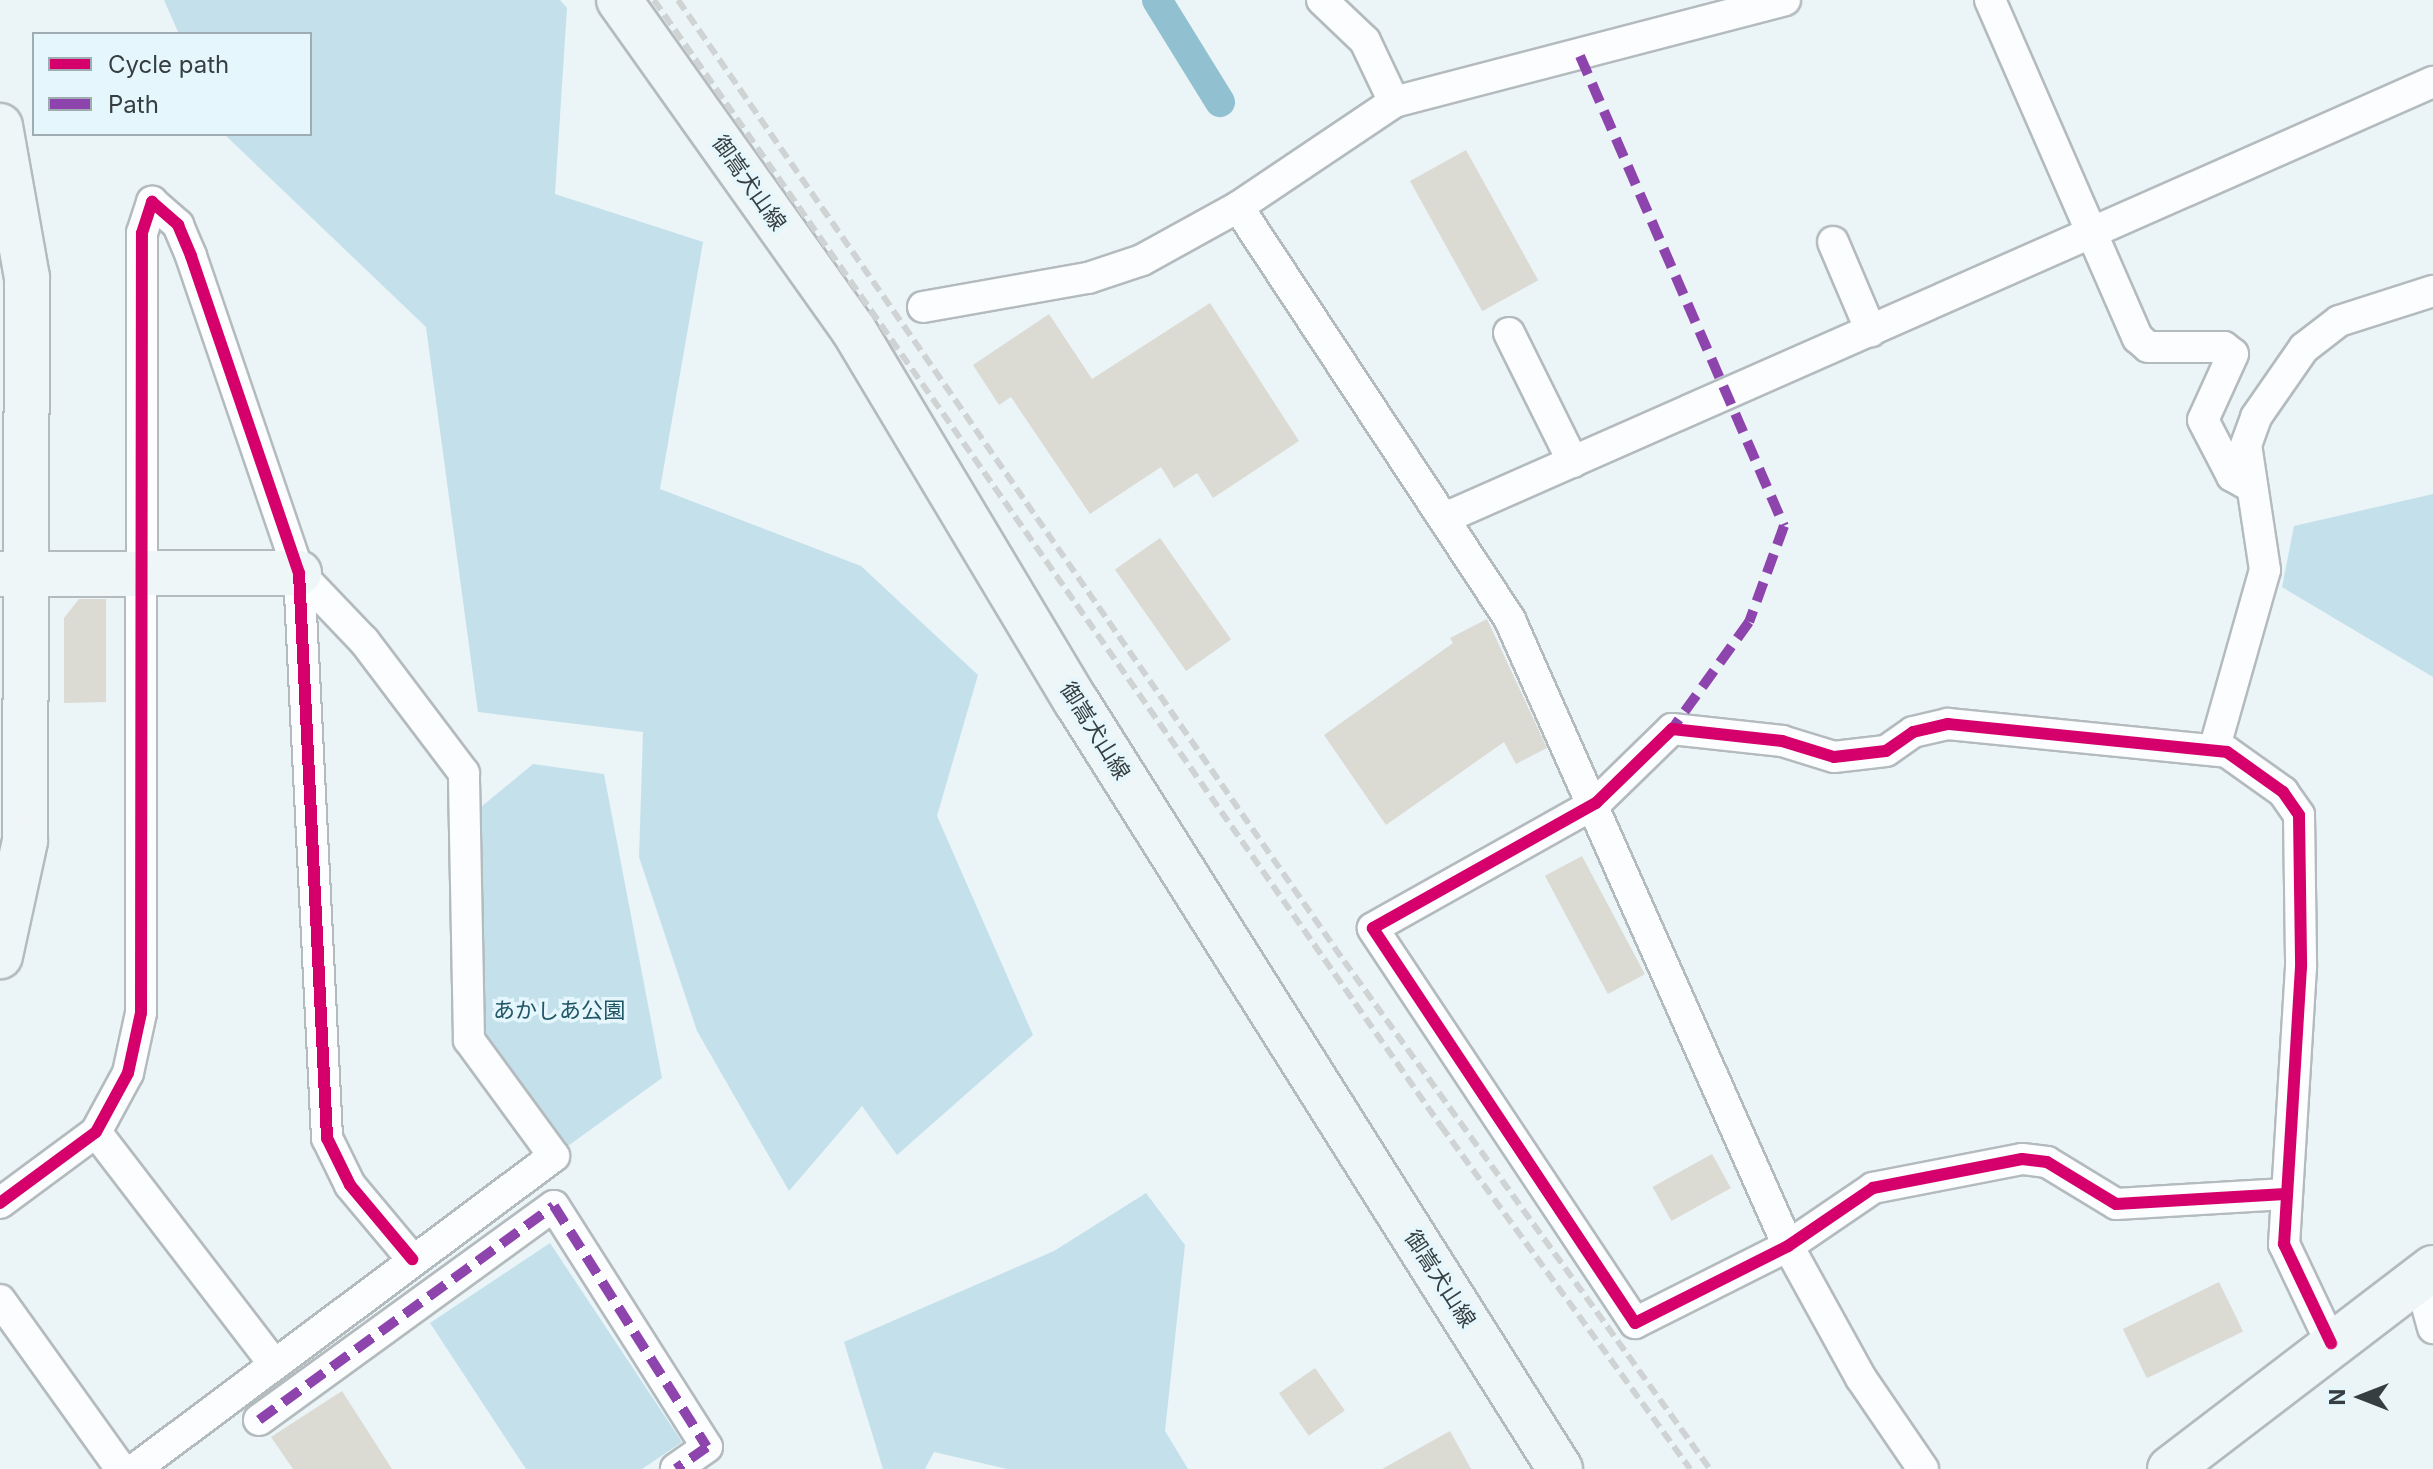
<!DOCTYPE html>
<html>
<head>
<meta charset="utf-8">
<style>
	body { margin:0 }
	#map { position:relative; width:2433px; height:1469px; overflow:hidden; background:#ebf4f7; font-family:Inter,"Noto Sans JP",sans-serif }
	div>[style] { position:absolute }
	.green>* { inset:0; background:#c4e1eb }
	.canal>* { height:30px; margin:-15px; padding:0 15px; transform-origin:15px; border-radius:15px; background:#91c1d1 }
	.building>* { inset:0; background:#dcdbd3; transform-origin:0 0 }
	.roads { filter:drop-shadow(2px 0 #b4bbbe) drop-shadow(-2px 0 #b4bbbe) drop-shadow(0 2px #b4bbbe) drop-shadow(0 -2px #b4bbbe) }
	.street>* { height:30px; margin:-15px; padding:0 15px; transform-origin:15px; border-radius:15px; background:#fcfdfe }
	.secondary>* { height:44px; margin:-22px; padding:0 22px; transform-origin:22px; border-radius:22px; background:#eff6f8 }
	.rail>* { height:6px; margin-top:-3px; transform-origin:0; background:repeating-linear-gradient(90deg,#d0d3d3 0 12px,transparent 0 18px) }
	.quiet>* { height:10px; margin-top:-5px; transform-origin:0; background:repeating-linear-gradient(90deg,#8e44ad 0 20px,transparent 0 30px) }
	.cycleway>* { height:12px; margin:-6px; padding:0 6px; transform-origin:6px; border-radius:6px; background:#d6006c }
	span { translate:-50% -50%; white-space:nowrap; text-align:center; line-height:1.15; -webkit-text-stroke:7px #e5f7fd; paint-order:stroke }
	.street-label { font-size:22px; color:#373e41 }
	.park-label { font-size:22px; color:#215666 }
	.legend { position:absolute; left:32px; top:32px; width:280px; height:104px; box-sizing:border-box; background:#e5f7fd; border:2px solid #9fadb2; margin:0; padding:10px 14px; list-style:none; font-size:24px; color:#373e41 }
	.legend li { display:flex; align-items:center; gap:16px; height:40px }
	.legend b { width:40px; border:2px solid #9fadb2 }
	.north { position:absolute; left:2321px; top:1357px; width:80px; height:80px; -webkit-text-stroke:6px #e5f7fd; paint-order:stroke; rotate:270deg; font-size:22px; font-weight:700; line-height:32px; text-align:center; color:#373e41 }
	.north::after { content:''; display:block; margin:auto; width:28px; height:36px; background:#373e41; clip-path:polygon(50% 0,100% 100%,50% 72%,0 100%) }
</style>
</head>
<body>
<div id="map">
	<div class="green">
		<div style="clip-path:polygon(164px 0,560px 0,567px 8px,555px 194px,703px 242px,660px 489px,861px 566px,978px 675px,937px 816px,1033px 1035px,897px 1155px,862px 1106px,789px 1191px,697px 1031px,639px 857px,643px 732px,478px 712px,426px 327px,224px 134px,310px 134px,310px 34px,179px 34px)"></div>
		<div style="clip-path:polygon(2433px 494px,2433px 677px,2282px 587px,2294px 526px)"></div>
		<div style="clip-path:polygon(533px 764px,604px 774px,662px 1078px,554px 1156px,469px 1040px,470px 816px)"></div>
		<div style="clip-path:polygon(1146px 1193px,1185px 1245px,1165px 1431px,1188px 1469px,1007px 1469px,934px 1452px,925px 1469px,883px 1469px,844px 1342px,1054px 1251px)"></div>
		<div style="clip-path:polygon(550px 1243px,682px 1442px,642px 1469px,526px 1469px,430px 1323px)"></div>
	</div>
	<div class="canal">
		<div style="left:1157px;top:0;width:120px;rotate:58.3deg"></div>
	</div>
	<div class="building">
		<div style="left:1466px;top:150px;width:149px;height:64px;rotate:61deg"></div>
		<div style="clip-path:polygon(1210px 303px,1299px 441px,1213px 498px,1197px 473px,1174px 488px,1161px 467px,1090px 514px,1011px 397px,999px 405px,973px 365px,1049px 314px,1092px 379px)"></div>
		<div style="left:1160px;top:538px;width:124px;height:55px;rotate:55deg"></div>
		<div style="clip-path:polygon(79px 599px,106px 599px,106px 702px,64px 703px,64px 618px)"></div>
		<div style="clip-path:polygon(1487px 619px,1547px 748px,1516px 764px,1504px 742px,1386px 825px,1324px 735px,1453px 643px,1450px 638px)"></div>
		<div style="left:1582px;top:856px;width:134px;height:42px;rotate:62deg"></div>
		<div style="left:1712px;top:1154px;width:39px;height:68px;rotate:61deg"></div>
		<div style="left:2219px;top:1282px;width:55px;height:107px;rotate:64deg"></div>
		<div style="left:1315px;top:1368px;width:52px;height:44px;rotate:55deg"></div>
		<div style="clip-path:polygon(342px 1391px,392px 1469px,293px 1469px,271px 1437px)"></div>
		<div style="clip-path:polygon(1450px 1431px,1471px 1469px,1382px 1469px)"></div>
	</div>
	<div class="roads">
		<div class="street">
			<div style="left:1322px;top:0;width:59px;rotate:43.6deg"></div>
			<div style="left:1365px;top:41px;width:68px;rotate:64.6deg"></div>
			<div style="left:1990px;top:0;width:369px;rotate:66.4deg"></div>
			<div style="left:2138px;top:338px;width:13px;rotate:42deg"></div>
			<div style="left:2148px;top:347px;width:76px"></div>
			<div style="left:2224px;top:347px;width:11px;rotate:38deg"></div>
			<div style="left:2233px;top:354px;width:72px;rotate:114.4deg"></div>
			<div style="left:2203px;top:420px;width:63px;rotate:62.6deg"></div>
			<div style="left:2232px;top:476px;width:23px;rotate:29deg"></div>
			<div style="left:1238px;top:207px;width:495px;rotate:56.6deg"></div>
			<div style="left:1510px;top:620px;width:685px;rotate:66.05deg"></div>
			<div style="left:1788px;top:1246px;width:151px;rotate:61.1deg"></div>
			<div style="left:1861px;top:1378px;width:110px;rotate:55.7deg"></div>
			<div style="left:1833px;top:242px;width:97px;rotate:66.9deg"></div>
			<div style="left:923px;top:307px;width:168px;rotate:-10deg"></div>
			<div style="left:1088px;top:278px;width:57px;rotate:-18.4deg"></div>
			<div style="left:1142px;top:260px;width:110px;rotate:-28.9deg"></div>
			<div style="left:1238px;top:207px;width:188px;rotate:-33.9deg"></div>
			<div style="left:1394px;top:102px;width:404px;rotate:-14.6deg"></div>
			<div style="left:1509px;top:333px;width:144px;rotate:63.6deg"></div>
			<div style="left:1447px;top:517px;width:1078px;rotate:-23.81deg"></div>
			<div style="left:2214px;top:750px;width:187px;rotate:-74.2deg"></div>
			<div style="left:2265px;top:570px;width:126px;rotate:-98.6deg"></div>
			<div style="left:2246px;top:445px;width:30px;rotate:-70deg"></div>
			<div style="left:2256px;top:417px;width:84px;rotate:-55.2deg"></div>
			<div style="left:2304px;top:348px;width:44px;rotate:-37.6deg"></div>
			<div style="left:2339px;top:321px;width:99px;rotate:-17.7deg"></div>
			<div style="left:96px;top:1132px;width:292px;rotate:52.5deg"></div>
			<div style="left:2285px;top:1194px;width:169px;rotate:176.6deg"></div>
			<div style="left:2116px;top:1204px;width:81px;rotate:-148.7deg"></div>
			<div style="left:2047px;top:1162px;width:25px;rotate:-173deg"></div>
			<div style="left:2022px;top:1159px;width:152px;rotate:169deg"></div>
			<div style="left:1873px;top:1188px;width:103px;rotate:145.7deg"></div>
			<div style="left:1788px;top:1246px;width:171px;rotate:153.3deg"></div>
			<div style="left:1635px;top:1323px;width:474px;rotate:-123.6deg"></div>
			<div style="left:1373px;top:928px;width:256px;rotate:-29.3deg"></div>
			<div style="left:1596px;top:803px;width:106px;rotate:-44.2deg"></div>
			<div style="left:1672px;top:729px;width:111px;rotate:6.2deg"></div>
			<div style="left:1782px;top:741px;width:54px;rotate:17.1deg"></div>
			<div style="left:1834px;top:757px;width:52px;rotate:-6.6deg"></div>
			<div style="left:1886px;top:751px;width:33px;rotate:-35deg"></div>
			<div style="left:1913px;top:732px;width:36px;rotate:-13deg"></div>
			<div style="left:1948px;top:724px;width:280px;rotate:5.7deg"></div>
			<div style="left:2227px;top:752px;width:69px;rotate:35.5deg"></div>
			<div style="left:2283px;top:792px;width:28px;rotate:55deg"></div>
			<div style="left:2299px;top:815px;width:152px;rotate:89.2deg"></div>
			<div style="left:2301px;top:967px;width:278px;rotate:93.5deg"></div>
			<div style="left:2284px;top:1244px;width:110px;rotate:64.6deg"></div>
			<div style="left:0;top:1203px;width:119px;rotate:-36.5deg"></div>
			<div style="left:96px;top:1132px;width:67px;rotate:-61.5deg"></div>
			<div style="left:128px;top:1073px;width:61px;rotate:-77.8deg"></div>
			<div style="left:141px;top:1013px;width:780px;rotate:-89.93deg"></div>
			<div style="left:142px;top:233px;width:33px;rotate:-72deg"></div>
			<div style="left:152px;top:202px;width:35px;rotate:41deg"></div>
			<div style="left:178px;top:225px;width:34px;rotate:67deg"></div>
			<div style="left:191px;top:256px;width:335px;rotate:71.2deg"></div>
			<div style="left:299px;top:573px;width:566px;rotate:87.16deg"></div>
			<div style="left:327px;top:1138px;width:52px;rotate:63.9deg"></div>
			<div style="left:350px;top:1185px;width:97px;rotate:50deg"></div>
			<div style="left:2419px;top:1277px;width:53px;rotate:74.6deg"></div>
			<div style="left:0;top:1300px;width:208px;rotate:54.4deg"></div>
			<div style="left:259px;top:1420px;width:364px;rotate:-36deg"></div>
			<div style="left:554px;top:1206px;width:285px;rotate:57.6deg"></div>
			<div style="left:707px;top:1447px;width:38px;rotate:145deg"></div>
			<div style="left:135px;top:1469px;width:523px;rotate:-36.76deg"></div>
			<div style="left:554px;top:1156px;width:144px;rotate:-126.2deg"></div>
			<div style="left:469px;top:1040px;width:267px;rotate:-91.1deg"></div>
			<div style="left:464px;top:773px;width:166px;rotate:-127.1deg"></div>
			<div style="left:364px;top:641px;width:94px;rotate:-133.7deg"></div>
		</div>
		<div class="secondary">
			<div style="left:619px;top:0;width:404px;rotate:54.6deg"></div>
			<div style="left:853px;top:329px;width:434px;rotate:59.1deg"></div>
			<div style="left:1076px;top:701px;width:908px;rotate:57.78deg"></div>
			<div style="left:0;top:126px;width:153px;rotate:79.9deg"></div>
			<div style="left:27px;top:277px;width:564px;rotate:90.2deg"></div>
			<div style="left:25px;top:841px;width:118px;rotate:102.3deg"></div>
			<div style="left:0;top:574px;width:299px;rotate:-0.2deg"></div>
			<div style="left:2170px;top:1469px;width:331px;rotate:-37.4deg"></div>
		</div>
	</div>
	<div class="rail">
		<div style="left:654px;top:0;width:1374px;rotate:55.05deg"></div>
		<div style="left:1441px;top:1126px;width:424px;rotate:54deg"></div>
		<div style="left:678px;top:0;width:1169px;rotate:55.28deg"></div>
		<div style="left:1344px;top:961px;width:626px;rotate:54.23deg"></div>
	</div>
	<div class="quiet">
		<div style="left:1580px;top:56px;width:512px;rotate:66.54deg"></div>
		<div style="left:1784px;top:526px;width:102px;rotate:110deg"></div>
		<div style="left:1749px;top:622px;width:132px;rotate:125.7deg"></div>
		<div style="left:259px;top:1420px;width:364px;rotate:-36deg"></div>
		<div style="left:554px;top:1206px;width:285px;rotate:57.6deg"></div>
		<div style="left:707px;top:1447px;width:38px;rotate:145deg"></div>
	</div>
	<div class="cycleway">
		<div style="left:2285px;top:1194px;width:169px;rotate:176.6deg"></div>
		<div style="left:2116px;top:1204px;width:81px;rotate:-148.7deg"></div>
		<div style="left:2047px;top:1162px;width:25px;rotate:-173deg"></div>
		<div style="left:2022px;top:1159px;width:152px;rotate:169deg"></div>
		<div style="left:1873px;top:1188px;width:103px;rotate:145.7deg"></div>
		<div style="left:1788px;top:1246px;width:171px;rotate:153.3deg"></div>
		<div style="left:1635px;top:1323px;width:474px;rotate:-123.6deg"></div>
		<div style="left:1373px;top:928px;width:256px;rotate:-29.3deg"></div>
		<div style="left:1596px;top:803px;width:106px;rotate:-44.2deg"></div>
		<div style="left:1672px;top:729px;width:111px;rotate:6.2deg"></div>
		<div style="left:1782px;top:741px;width:54px;rotate:17.1deg"></div>
		<div style="left:1834px;top:757px;width:52px;rotate:-6.6deg"></div>
		<div style="left:1886px;top:751px;width:33px;rotate:-35deg"></div>
		<div style="left:1913px;top:732px;width:36px;rotate:-13deg"></div>
		<div style="left:1948px;top:724px;width:280px;rotate:5.7deg"></div>
		<div style="left:2227px;top:752px;width:69px;rotate:35.5deg"></div>
		<div style="left:2283px;top:792px;width:28px;rotate:55deg"></div>
		<div style="left:2299px;top:815px;width:152px;rotate:89.2deg"></div>
		<div style="left:2301px;top:967px;width:278px;rotate:93.5deg"></div>
		<div style="left:2284px;top:1244px;width:110px;rotate:64.6deg"></div>
		<div style="left:0;top:1203px;width:119px;rotate:-36.5deg"></div>
		<div style="left:96px;top:1132px;width:67px;rotate:-61.5deg"></div>
		<div style="left:128px;top:1073px;width:61px;rotate:-77.8deg"></div>
		<div style="left:141px;top:1013px;width:780px;rotate:-89.93deg"></div>
		<div style="left:142px;top:233px;width:33px;rotate:-72deg"></div>
		<div style="left:152px;top:202px;width:35px;rotate:41deg"></div>
		<div style="left:178px;top:225px;width:34px;rotate:67deg"></div>
		<div style="left:191px;top:256px;width:335px;rotate:71.2deg"></div>
		<div style="left:299px;top:573px;width:566px;rotate:87.16deg"></div>
		<div style="left:327px;top:1138px;width:52px;rotate:63.9deg"></div>
		<div style="left:350px;top:1185px;width:97px;rotate:50deg"></div>
	</div>
	<div class="street-label">
		<span style="left:749px;top:183px;rotate:55deg">御嵩犬山線</span>
		<span style="left:1095px;top:731px;rotate:58deg">御嵩犬山線</span>
		<span style="left:1440px;top:1279px;rotate:57deg">御嵩犬山線</span>
	</div>
	<div class="park-label">
		<span style="left:559px;top:1011px">あかしあ公園</span>
	</div>
	<ul class="legend">
	<li><b style="height:10px;background:#d6006c"></b>Cycle path</li>
	<li><b style="height:10px;background:#8e44ad"></b>Path</li>
	</ul>
	<div class="north">N</div>
</div>
</body>
</html>
